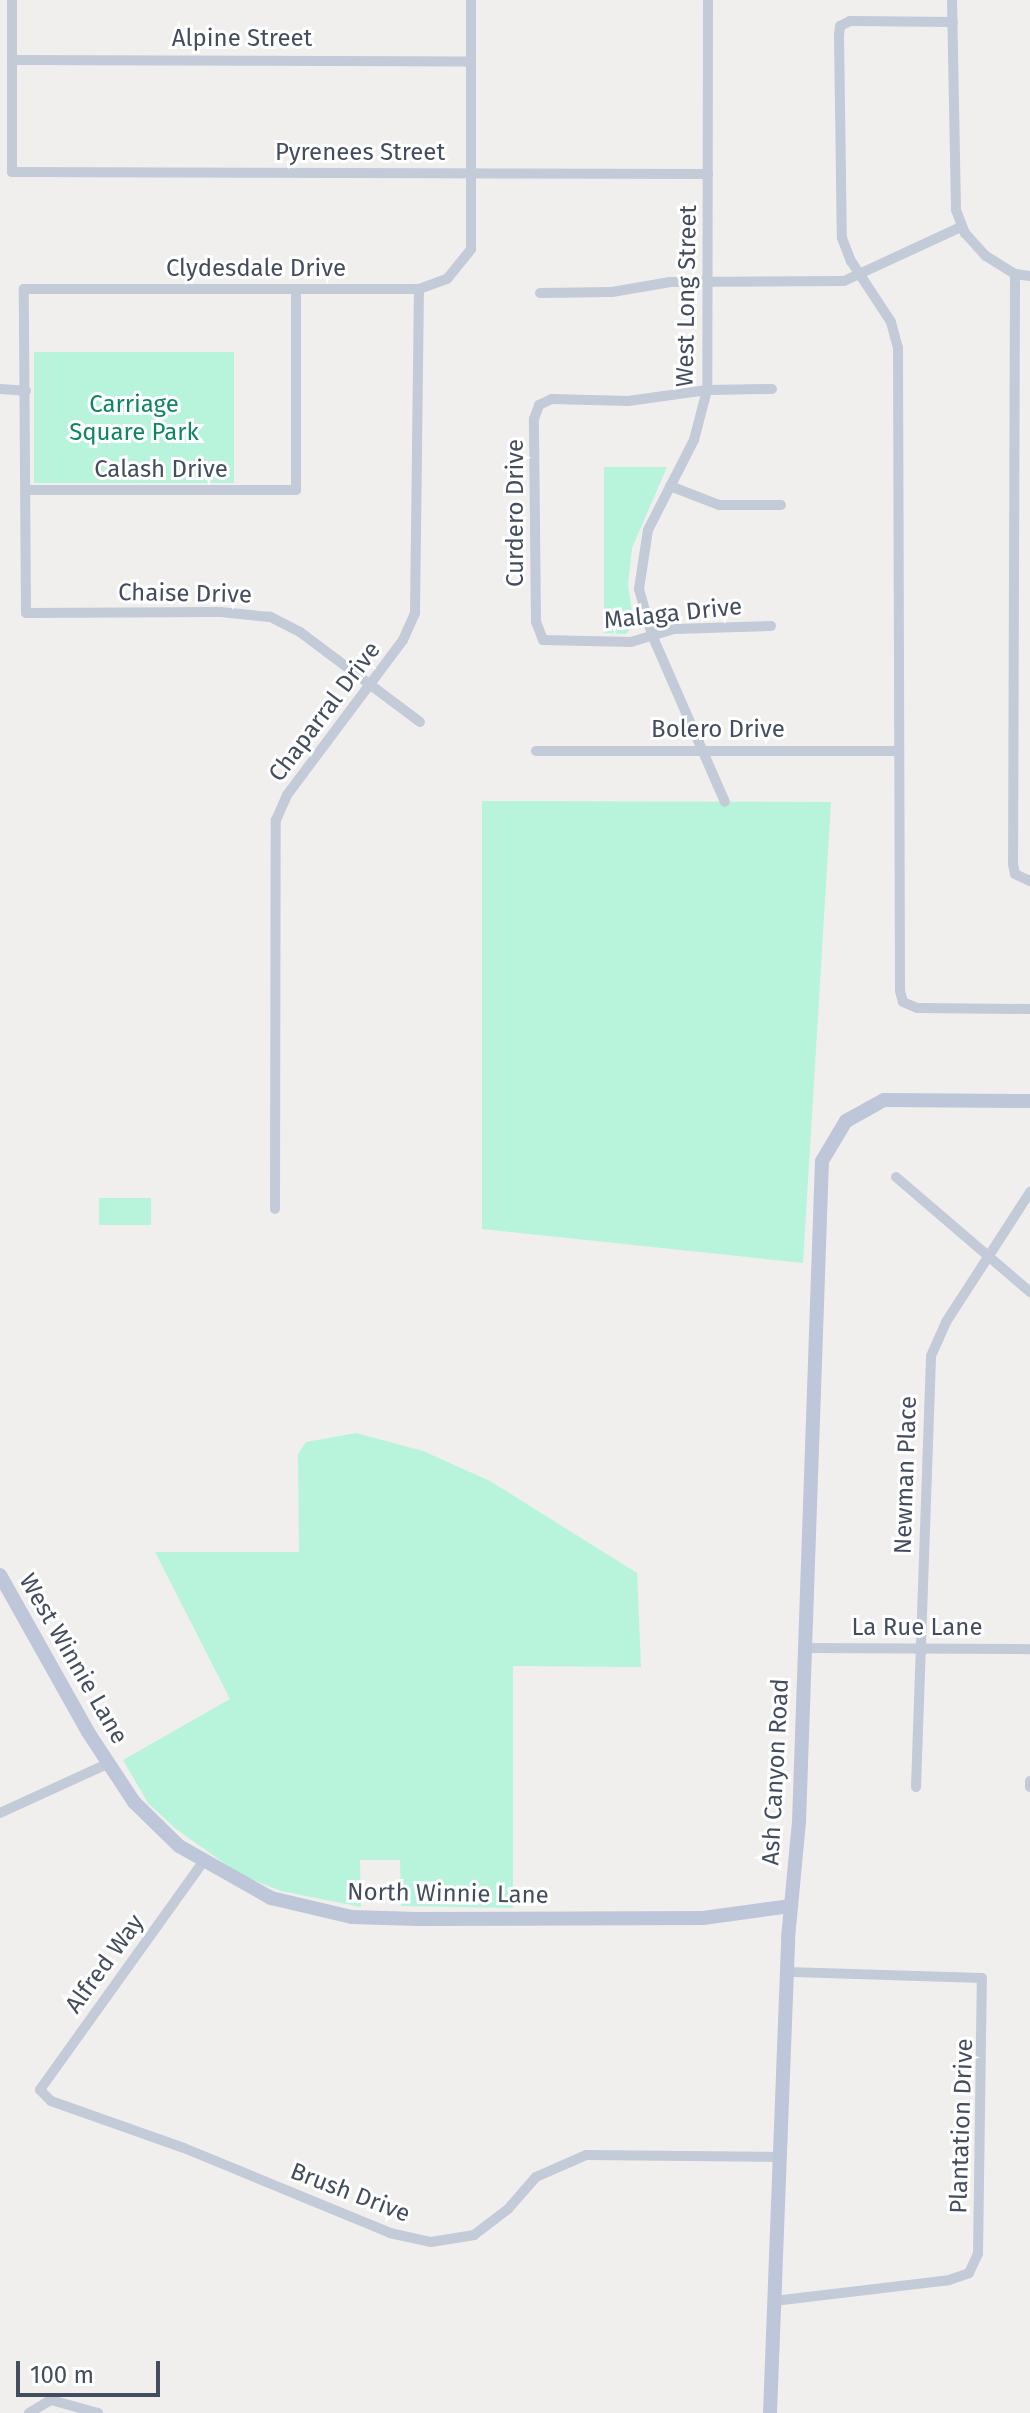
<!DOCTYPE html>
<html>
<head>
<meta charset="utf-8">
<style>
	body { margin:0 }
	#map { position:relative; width:1030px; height:2413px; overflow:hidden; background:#f1eeee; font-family:"Fira Sans",sans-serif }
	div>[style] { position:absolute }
	.green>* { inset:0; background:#b7f4db; transform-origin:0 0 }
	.street>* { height:10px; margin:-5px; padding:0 5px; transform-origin:5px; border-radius:5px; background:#c3cad8 }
	.secondary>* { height:14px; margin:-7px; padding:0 7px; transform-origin:7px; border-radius:7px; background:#bec6d9 }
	span { translate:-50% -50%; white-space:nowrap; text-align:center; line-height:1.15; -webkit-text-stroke:6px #fff; paint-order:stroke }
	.street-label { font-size:24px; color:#444d5e }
	.park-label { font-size:24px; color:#0d8763 }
	.scale { position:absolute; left:16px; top:2361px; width:144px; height:36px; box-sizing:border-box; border:4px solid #444d5e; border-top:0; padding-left:10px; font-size:24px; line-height:28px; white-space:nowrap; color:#444d5e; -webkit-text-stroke:6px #fff; paint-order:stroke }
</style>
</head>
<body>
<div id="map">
	<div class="green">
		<div style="left:234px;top:352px;width:131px;height:200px;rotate:90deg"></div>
		<div style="clip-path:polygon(604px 467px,667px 467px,632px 548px,628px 585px,634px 624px,626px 634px,604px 633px)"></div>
		<div style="clip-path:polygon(482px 801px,831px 802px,803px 1263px,482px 1229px)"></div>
		<div style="left:99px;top:1198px;width:52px;height:27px"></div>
		<div style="clip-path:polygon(356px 1433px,423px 1451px,490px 1481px,637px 1573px,641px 1667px,513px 1666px,513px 1908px,401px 1906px,400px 1860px,360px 1860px,361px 1907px,281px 1891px,241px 1875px,176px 1829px,148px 1803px,123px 1760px,230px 1699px,155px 1552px,299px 1552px,298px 1454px,306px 1442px)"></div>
	</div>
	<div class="street">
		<div style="left:12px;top:0;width:172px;rotate:90deg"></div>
		<div style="left:12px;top:172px;width:696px;rotate:0.16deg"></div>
		<div style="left:708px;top:0;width:390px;rotate:90.1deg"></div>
		<div style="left:707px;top:390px;width:52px;rotate:104.6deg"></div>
		<div style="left:694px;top:440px;width:101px;rotate:117.1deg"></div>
		<div style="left:648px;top:530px;width:60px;rotate:98.7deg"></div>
		<div style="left:639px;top:589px;width:48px;rotate:74.2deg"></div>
		<div style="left:652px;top:635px;width:182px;rotate:66.4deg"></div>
		<div style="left:952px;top:0;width:210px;rotate:88.9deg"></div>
		<div style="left:956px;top:210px;width:25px;rotate:69deg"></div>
		<div style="left:965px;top:233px;width:31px;rotate:48deg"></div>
		<div style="left:986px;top:256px;width:34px;rotate:32deg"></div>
		<div style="left:1015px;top:274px;width:15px;rotate:8deg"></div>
		<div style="left:953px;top:22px;width:103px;rotate:-179.4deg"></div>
		<div style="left:850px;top:21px;width:11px;rotate:153deg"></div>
		<div style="left:840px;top:26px;width:9px;rotate:96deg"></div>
		<div style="left:839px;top:35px;width:203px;rotate:89.2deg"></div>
		<div style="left:842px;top:238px;width:25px;rotate:69deg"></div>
		<div style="left:851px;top:261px;width:73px;rotate:56.7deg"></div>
		<div style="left:891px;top:322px;width:27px;rotate:75deg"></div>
		<div style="left:898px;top:348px;width:643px;rotate:89.82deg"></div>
		<div style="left:900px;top:991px;width:11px;rotate:75deg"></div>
		<div style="left:903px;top:1002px;width:15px;rotate:23deg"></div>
		<div style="left:917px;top:1008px;width:113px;rotate:0.5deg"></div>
		<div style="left:12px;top:60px;width:459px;rotate:0.2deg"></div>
		<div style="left:1015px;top:274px;width:590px;rotate:90.19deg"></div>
		<div style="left:1013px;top:864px;width:10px;rotate:79deg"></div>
		<div style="left:1015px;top:874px;width:17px;rotate:25deg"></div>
		<div style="left:540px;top:293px;width:72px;rotate:-0.8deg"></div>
		<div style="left:612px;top:292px;width:59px;rotate:-9.8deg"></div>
		<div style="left:670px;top:282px;width:174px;rotate:-0.3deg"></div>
		<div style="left:844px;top:281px;width:129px;rotate:-24.8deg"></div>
		<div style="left:0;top:389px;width:26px;rotate:4deg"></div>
		<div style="left:670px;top:486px;width:53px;rotate:21.2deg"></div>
		<div style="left:719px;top:505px;width:62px"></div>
		<div style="left:26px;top:490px;width:270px"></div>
		<div style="left:296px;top:490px;width:201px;rotate:-90deg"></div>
		<div style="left:771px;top:626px;width:97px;rotate:178.2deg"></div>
		<div style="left:674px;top:629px;width:45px;rotate:163.2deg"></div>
		<div style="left:631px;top:642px;width:88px;rotate:-178.7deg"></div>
		<div style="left:543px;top:640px;width:19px;rotate:-111deg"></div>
		<div style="left:536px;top:622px;width:203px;rotate:-90.6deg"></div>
		<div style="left:534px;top:419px;width:15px;rotate:-70deg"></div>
		<div style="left:539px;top:405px;width:14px;rotate:-25deg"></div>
		<div style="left:552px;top:399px;width:76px;rotate:1.5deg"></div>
		<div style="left:628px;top:401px;width:80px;rotate:-7.9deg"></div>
		<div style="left:707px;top:390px;width:65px;rotate:-0.9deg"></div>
		<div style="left:420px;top:722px;width:150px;rotate:-143.1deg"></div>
		<div style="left:300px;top:632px;width:34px;rotate:-153deg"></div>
		<div style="left:270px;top:617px;width:50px;rotate:-174.3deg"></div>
		<div style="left:220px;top:612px;width:194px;rotate:179.7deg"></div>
		<div style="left:26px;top:613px;width:324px;rotate:-90.4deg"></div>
		<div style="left:24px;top:289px;width:395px"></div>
		<div style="left:419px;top:289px;width:30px;rotate:-20deg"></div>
		<div style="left:447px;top:279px;width:38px;rotate:-51deg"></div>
		<div style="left:471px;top:249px;width:249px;rotate:-90deg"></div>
		<div style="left:536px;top:751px;width:363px"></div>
		<div style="left:896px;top:1177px;width:177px;rotate:40.6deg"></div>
		<div style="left:275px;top:1209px;width:389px;rotate:-89.9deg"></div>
		<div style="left:276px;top:820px;width:27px;rotate:-66deg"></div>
		<div style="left:287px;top:795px;width:194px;rotate:-53.2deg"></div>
		<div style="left:403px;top:640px;width:30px;rotate:-66deg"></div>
		<div style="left:415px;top:613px;width:324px;rotate:-89.3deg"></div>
		<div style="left:804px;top:1648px;width:226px;rotate:0.3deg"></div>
		<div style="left:916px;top:1787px;width:431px;rotate:-88deg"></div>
		<div style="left:931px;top:1356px;width:37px;rotate:-66deg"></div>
		<div style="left:946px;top:1322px;width:155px;rotate:-57.1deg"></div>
		<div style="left:1030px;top:1787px;width:6px;rotate:-90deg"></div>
		<div style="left:0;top:1813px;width:118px;rotate:-24.6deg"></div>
		<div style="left:203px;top:1862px;width:280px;rotate:125.6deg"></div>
		<div style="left:40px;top:2090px;width:16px;rotate:45deg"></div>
		<div style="left:51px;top:2101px;width:141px;rotate:19.5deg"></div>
		<div style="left:184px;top:2148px;width:223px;rotate:22.4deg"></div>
		<div style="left:390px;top:2233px;width:42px;rotate:12.4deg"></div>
		<div style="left:431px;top:2242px;width:44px;rotate:-9.2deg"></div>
		<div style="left:474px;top:2235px;width:43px;rotate:-37.4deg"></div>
		<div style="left:508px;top:2209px;width:43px;rotate:-48.8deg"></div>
		<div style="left:536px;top:2177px;width:55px;rotate:-23.7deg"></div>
		<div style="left:586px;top:2155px;width:194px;rotate:0.6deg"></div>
		<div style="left:774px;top:2301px;width:176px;rotate:-6.8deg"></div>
		<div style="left:949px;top:2280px;width:21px;rotate:-19deg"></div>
		<div style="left:969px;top:2273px;width:21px;rotate:-65deg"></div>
		<div style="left:978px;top:2254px;width:276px;rotate:-89.2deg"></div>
		<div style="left:982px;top:1978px;width:195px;rotate:-178.2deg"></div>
		<div style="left:29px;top:2413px;width:26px;rotate:-31deg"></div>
		<div style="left:51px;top:2400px;width:49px;rotate:15.5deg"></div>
	</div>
	<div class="secondary">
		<div style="left:0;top:1575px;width:180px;rotate:60.7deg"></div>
		<div style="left:88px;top:1732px;width:84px;rotate:56.7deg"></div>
		<div style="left:134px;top:1802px;width:63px;rotate:44.4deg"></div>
		<div style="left:179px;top:1846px;width:106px;rotate:29.5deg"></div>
		<div style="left:271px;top:1898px;width:83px;rotate:13.2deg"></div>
		<div style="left:352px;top:1917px;width:66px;rotate:1.7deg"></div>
		<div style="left:418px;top:1919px;width:285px;rotate:-0.2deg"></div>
		<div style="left:703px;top:1918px;width:89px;rotate:-7.8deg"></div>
		<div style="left:770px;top:2413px;width:475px;rotate:-87.8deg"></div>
		<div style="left:788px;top:1938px;width:117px;rotate:-84.6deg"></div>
		<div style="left:799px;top:1822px;width:661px;rotate:-88.01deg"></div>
		<div style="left:822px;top:1161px;width:47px;rotate:-59deg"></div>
		<div style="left:846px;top:1121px;width:43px;rotate:-28.9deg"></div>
		<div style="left:884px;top:1100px;width:146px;rotate:0.4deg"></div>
	</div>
	<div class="street-label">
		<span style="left:242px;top:39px">Alpine Street</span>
		<span style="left:360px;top:153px">Pyrenees Street</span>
		<span style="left:256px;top:269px">Clydesdale Drive</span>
		<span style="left:687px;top:296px;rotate:-89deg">West Long Street</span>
		<span style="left:161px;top:470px">Calash Drive</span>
		<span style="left:516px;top:513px;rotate:-90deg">Curdero Drive</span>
		<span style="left:185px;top:594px;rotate:1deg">Chaise Drive</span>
		<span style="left:673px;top:614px;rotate:-6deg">Malaga Drive</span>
		<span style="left:325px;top:712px;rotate:-53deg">Chaparral Drive</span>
		<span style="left:718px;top:730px">Bolero Drive</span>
		<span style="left:906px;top:1475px;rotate:-88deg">Newman Place</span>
		<span style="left:917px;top:1628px">La Rue Lane</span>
		<span style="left:73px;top:1659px;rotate:60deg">West Winnie Lane</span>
		<span style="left:776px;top:1772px;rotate:-87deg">Ash Canyon Road</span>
		<span style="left:448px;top:1894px;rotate:1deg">North Winnie Lane</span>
		<span style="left:105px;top:1964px;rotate:-54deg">Alfred Way</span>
		<span style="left:962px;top:2126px;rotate:-88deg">Plantation Drive</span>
		<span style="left:350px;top:2193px;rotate:21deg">Brush Drive</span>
	</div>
	<div class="park-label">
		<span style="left:134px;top:419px">Carriage<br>Square Park</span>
	</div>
	<div class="scale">100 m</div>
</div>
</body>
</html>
